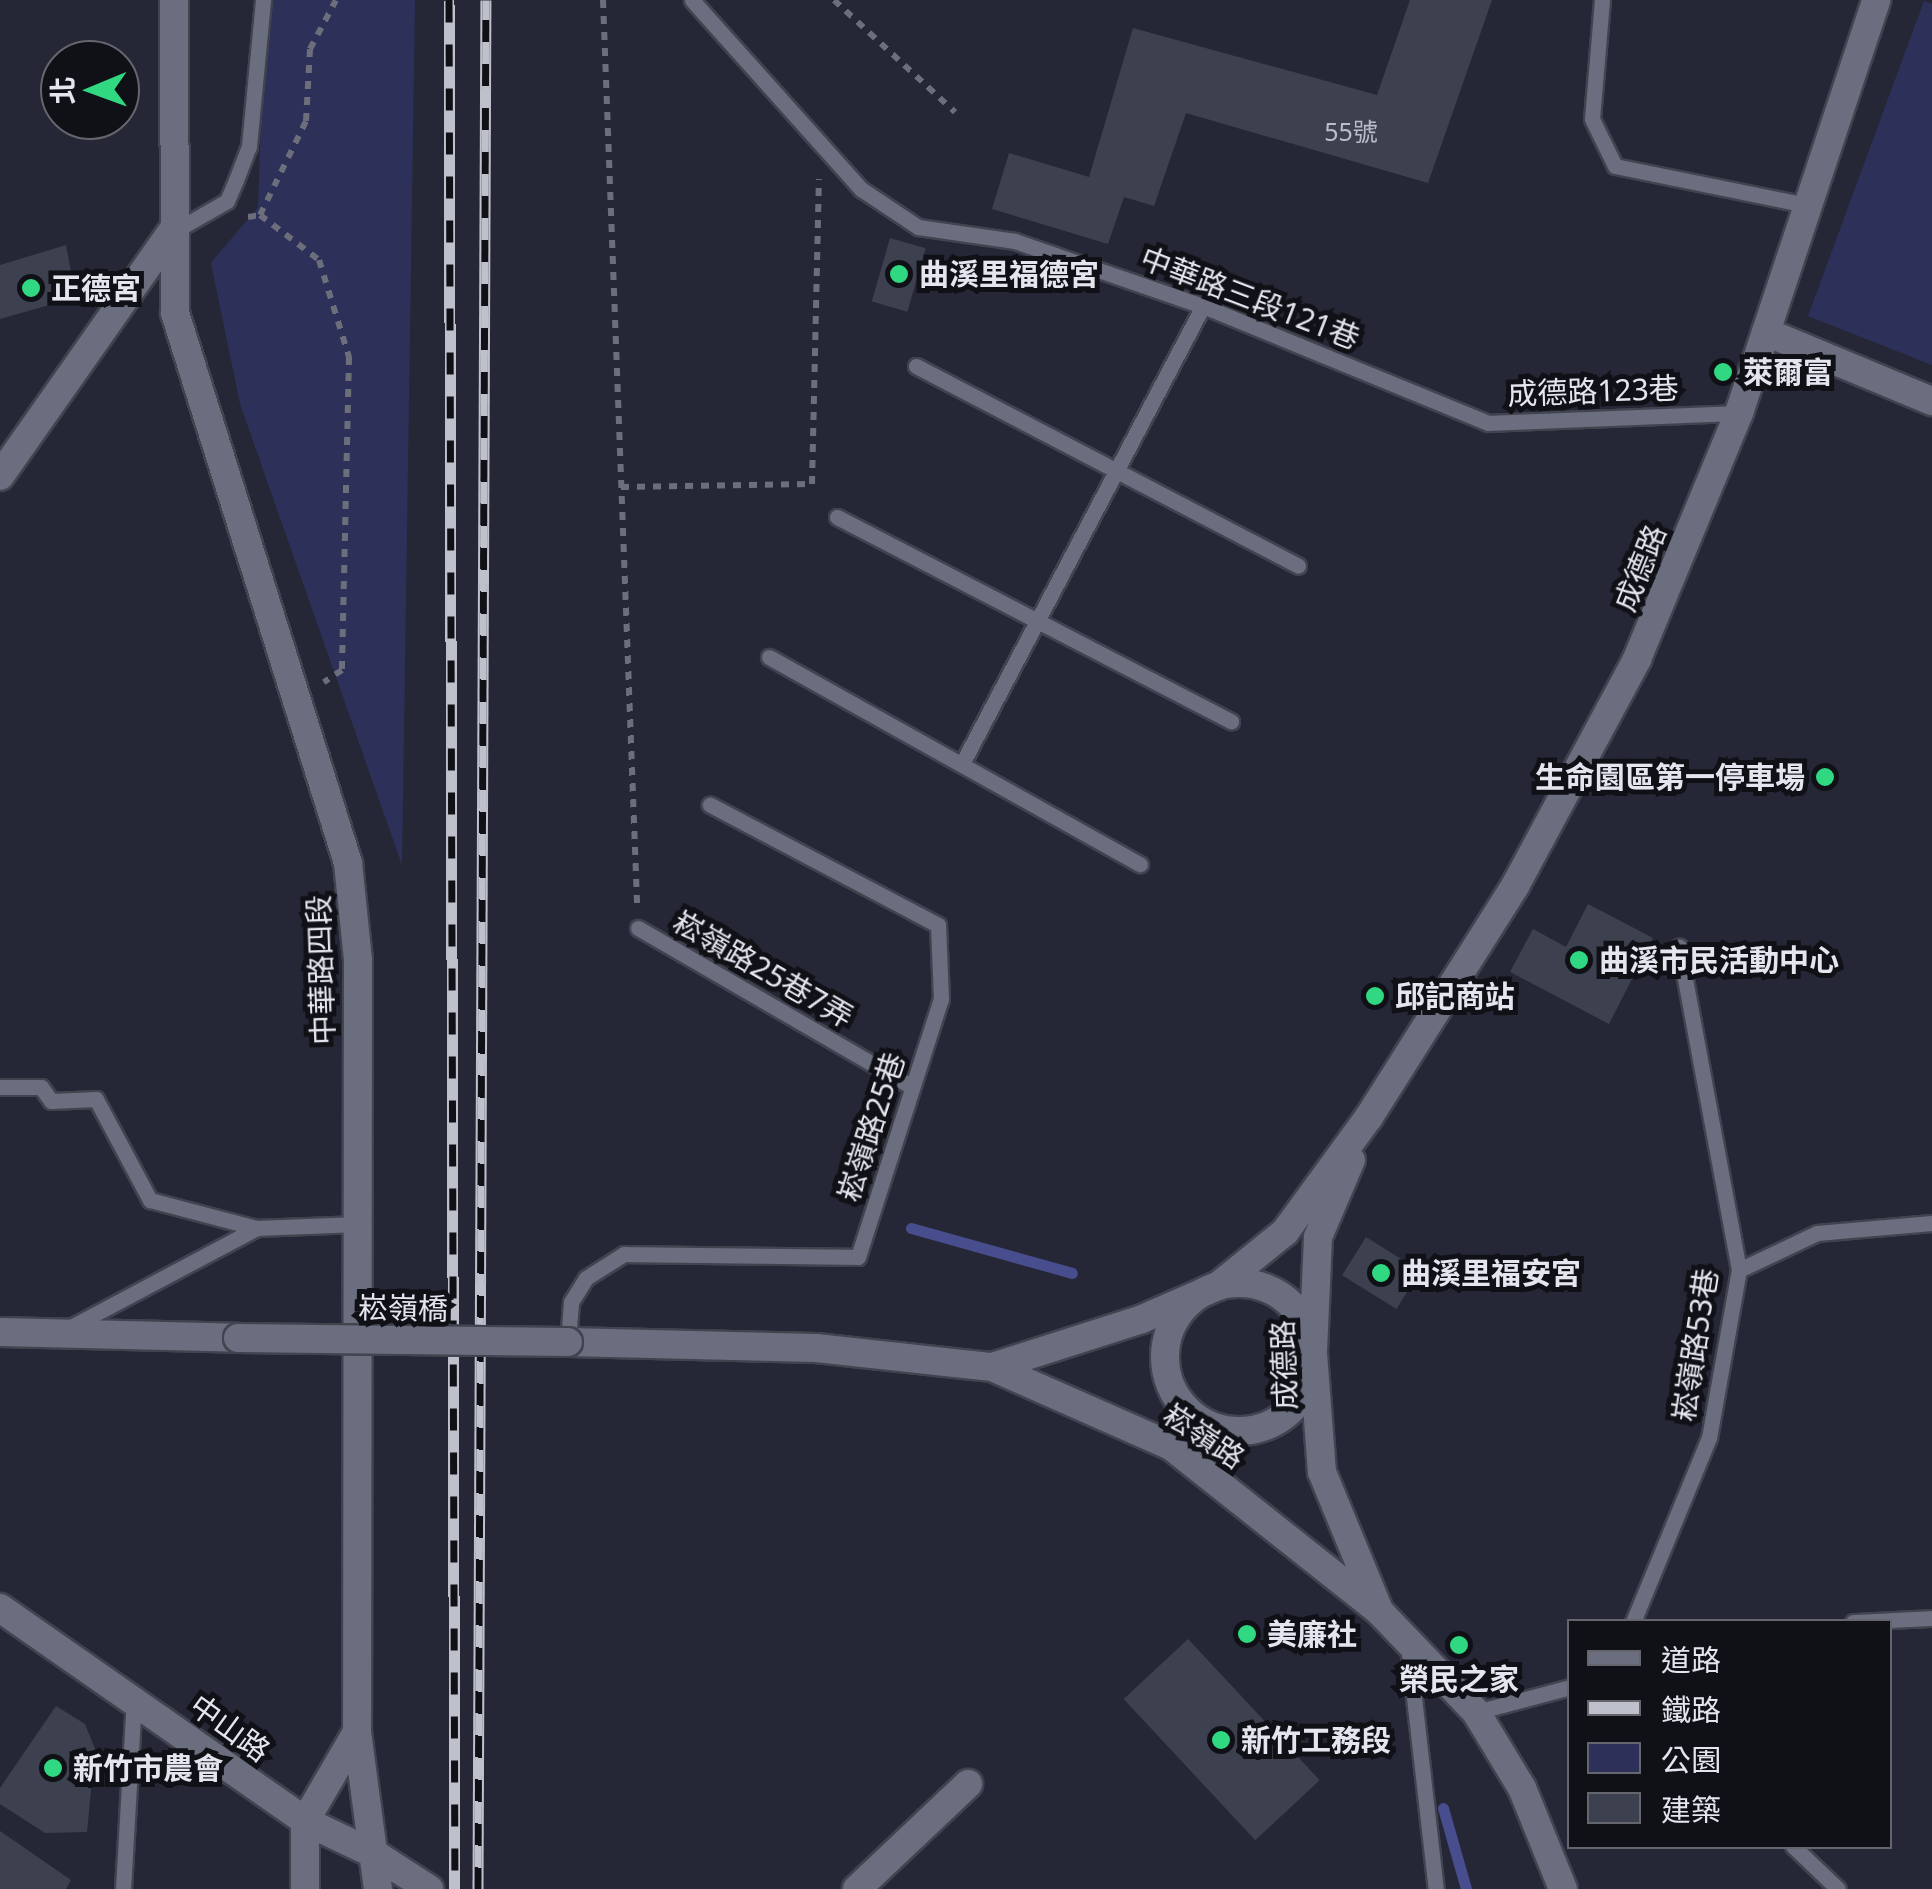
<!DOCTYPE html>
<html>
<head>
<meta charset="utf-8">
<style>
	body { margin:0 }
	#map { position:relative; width:1932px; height:1889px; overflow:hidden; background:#252736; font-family:"Noto Sans","Noto Sans TC",sans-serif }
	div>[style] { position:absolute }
	.green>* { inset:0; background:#2d3159 }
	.stream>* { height:11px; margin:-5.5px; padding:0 5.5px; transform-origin:5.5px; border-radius:5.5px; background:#484d8e }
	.building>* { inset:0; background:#3d404f; transform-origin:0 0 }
	.path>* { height:6px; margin-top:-3px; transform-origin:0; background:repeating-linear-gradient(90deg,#6c6e7b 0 8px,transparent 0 16px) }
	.roads { filter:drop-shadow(2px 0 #41434f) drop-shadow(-2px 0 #41434f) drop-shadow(0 2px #41434f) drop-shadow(0 -2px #41434f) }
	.service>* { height:15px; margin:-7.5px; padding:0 7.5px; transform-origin:7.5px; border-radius:7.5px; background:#6b6e7f }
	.minor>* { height:28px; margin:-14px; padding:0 14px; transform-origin:14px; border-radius:14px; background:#6b6e7f }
	.tertiary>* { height:28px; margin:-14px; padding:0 14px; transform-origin:14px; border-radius:14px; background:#6b6e7f }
	.tertiary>.ring { margin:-14px; padding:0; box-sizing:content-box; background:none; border:28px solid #6b6e7f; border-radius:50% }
	.rail>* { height:11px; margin-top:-5.5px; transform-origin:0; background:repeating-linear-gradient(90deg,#101117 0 22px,#bec0cb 0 44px); box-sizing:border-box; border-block:2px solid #bec0cb }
	.bridges { filter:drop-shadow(2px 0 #41434f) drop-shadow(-2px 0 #41434f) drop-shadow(0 2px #41434f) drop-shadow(0 -2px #41434f) }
	.tertiary-bridge>* { height:28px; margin:-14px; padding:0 14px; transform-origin:14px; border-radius:14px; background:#6b6e7f }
	.dots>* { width:28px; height:28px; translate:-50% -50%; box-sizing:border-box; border:5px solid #101117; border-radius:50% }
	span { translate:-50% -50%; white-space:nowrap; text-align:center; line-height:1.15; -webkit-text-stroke:10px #101117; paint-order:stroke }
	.number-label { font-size:25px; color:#babcc7 }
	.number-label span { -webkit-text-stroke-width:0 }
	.poi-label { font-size:30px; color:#e4e5ef; font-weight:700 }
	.left { translate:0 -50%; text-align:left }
	.right { translate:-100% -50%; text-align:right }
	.street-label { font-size:30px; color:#e4e5ef }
	.legend { position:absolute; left:1567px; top:1619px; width:325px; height:230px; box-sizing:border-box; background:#101117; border:2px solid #65666d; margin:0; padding:12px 18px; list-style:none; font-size:30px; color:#e4e5ef }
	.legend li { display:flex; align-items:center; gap:20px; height:50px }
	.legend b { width:50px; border:2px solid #65666d }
	.north { position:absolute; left:40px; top:40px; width:100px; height:100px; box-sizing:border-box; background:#101117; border:2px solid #65666d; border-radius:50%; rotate:269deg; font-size:28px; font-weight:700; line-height:40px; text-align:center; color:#e4e5ef }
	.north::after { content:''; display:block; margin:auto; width:35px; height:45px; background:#31d882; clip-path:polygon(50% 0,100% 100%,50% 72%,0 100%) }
</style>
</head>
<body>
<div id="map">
	<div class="green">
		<div style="clip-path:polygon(265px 0,415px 0,402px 865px,240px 404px,211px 263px,258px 207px)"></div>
		<div style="clip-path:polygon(1924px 1px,1932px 4px,1932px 365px,1808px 316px)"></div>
	</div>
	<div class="stream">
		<div style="left:911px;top:1228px;width:167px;rotate:15.6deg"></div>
		<div style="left:1443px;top:1808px;width:84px;rotate:74.1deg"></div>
	</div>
	<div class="building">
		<div style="clip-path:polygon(1410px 0,1492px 0,1428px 183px,1186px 113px,1154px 206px,1124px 197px,1108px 244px,992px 209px,1009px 153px,1089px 177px,1133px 28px,1377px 95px)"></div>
		<div style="left:890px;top:238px;width:37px;height:66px;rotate:16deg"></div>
		<div style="clip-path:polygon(66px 245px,71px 272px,53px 304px,0 319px,0 265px)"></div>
		<div style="clip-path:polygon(1588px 904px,1653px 938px,1609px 1024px,1510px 972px,1533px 929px,1566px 947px)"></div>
		<div style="left:1366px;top:1237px;width:64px;height:45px;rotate:32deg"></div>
		<div style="left:1188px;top:1639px;width:193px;height:88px;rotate:47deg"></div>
		<div style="clip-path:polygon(56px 1706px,85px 1724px,95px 1749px,87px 1832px,45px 1833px,0 1804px,0 1788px)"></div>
		<div style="clip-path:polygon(0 1831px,71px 1880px,66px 1889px,0 1889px)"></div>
	</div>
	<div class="path">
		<div style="left:603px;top:0;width:904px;rotate:87.84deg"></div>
		<div style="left:834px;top:0;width:165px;rotate:42.8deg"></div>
		<div style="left:260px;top:215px;width:105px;rotate:-63.9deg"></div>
		<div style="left:306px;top:121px;width:72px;rotate:-86.8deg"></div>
		<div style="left:310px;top:49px;width:55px;rotate:-62deg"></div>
		<div style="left:248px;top:217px;width:12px;rotate:-9deg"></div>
		<div style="left:260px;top:215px;width:74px;rotate:37.3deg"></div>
		<div style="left:319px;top:260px;width:102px;rotate:72.8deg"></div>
		<div style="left:349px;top:357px;width:313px;rotate:91.3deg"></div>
		<div style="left:342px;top:670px;width:22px;rotate:146deg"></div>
		<div style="left:621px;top:487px;width:191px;rotate:-0.9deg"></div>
		<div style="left:812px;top:484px;width:305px;rotate:-88.7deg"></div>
	</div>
	<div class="roads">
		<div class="service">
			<div style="left:692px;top:0;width:254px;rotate:48.2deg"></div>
			<div style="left:861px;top:189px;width:69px;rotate:33.7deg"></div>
			<div style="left:918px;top:227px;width:98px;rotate:8.2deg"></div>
			<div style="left:1015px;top:241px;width:199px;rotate:19.1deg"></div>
			<div style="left:1203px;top:306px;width:308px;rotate:22.3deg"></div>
			<div style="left:1488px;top:423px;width:251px;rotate:-2.3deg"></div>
			<div style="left:1602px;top:0;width:119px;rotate:94.8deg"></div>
			<div style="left:1592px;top:119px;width:52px;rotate:63.9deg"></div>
			<div style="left:1615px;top:166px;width:196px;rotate:11.5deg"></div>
			<div style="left:171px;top:233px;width:64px;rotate:-29.7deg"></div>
			<div style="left:227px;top:201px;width:23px;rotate:-67deg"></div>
			<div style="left:236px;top:180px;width:36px;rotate:-69deg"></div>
			<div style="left:249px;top:146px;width:147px;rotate:-84.5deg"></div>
			<div style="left:916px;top:366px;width:431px;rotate:27.6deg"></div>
			<div style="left:837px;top:517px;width:444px;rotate:27.4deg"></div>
			<div style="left:769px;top:657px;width:425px;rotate:29.2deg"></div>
			<div style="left:964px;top:760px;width:513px;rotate:-62.24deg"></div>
			<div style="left:638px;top:928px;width:317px;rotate:30.1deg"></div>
			<div style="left:0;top:1087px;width:41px"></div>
			<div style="left:41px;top:1087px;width:17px;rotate:54deg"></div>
			<div style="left:51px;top:1101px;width:45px;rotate:-2.5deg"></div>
			<div style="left:96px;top:1099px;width:115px;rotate:61.9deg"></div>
			<div style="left:150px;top:1200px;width:111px;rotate:14.7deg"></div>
			<div style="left:1739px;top:1270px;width:86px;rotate:-25.4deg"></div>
			<div style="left:1817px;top:1233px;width:115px;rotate:-5deg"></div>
			<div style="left:65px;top:1330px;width:217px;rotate:-28deg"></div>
			<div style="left:257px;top:1228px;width:100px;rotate:-2.3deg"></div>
			<div style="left:568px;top:1342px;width:40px;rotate:-85.7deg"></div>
			<div style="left:571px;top:1302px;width:28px;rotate:-58deg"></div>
			<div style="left:586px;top:1278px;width:45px;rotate:-32.3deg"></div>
			<div style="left:624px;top:1254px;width:234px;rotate:0.7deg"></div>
			<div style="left:858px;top:1257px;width:271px;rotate:-72.2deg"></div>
			<div style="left:941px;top:999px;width:74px;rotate:-92.3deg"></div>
			<div style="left:938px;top:925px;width:258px;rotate:-152.2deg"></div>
			<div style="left:1633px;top:1622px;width:199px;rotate:-67.6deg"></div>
			<div style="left:1709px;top:1438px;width:171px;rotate:-79.9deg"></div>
			<div style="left:1739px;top:1270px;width:329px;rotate:-100.5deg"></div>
			<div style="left:1853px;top:1622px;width:79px;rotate:-2.9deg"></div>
			<div style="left:1408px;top:1645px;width:246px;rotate:83.5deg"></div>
			<div style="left:1476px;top:1712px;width:97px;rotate:-14.9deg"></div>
			<div style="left:1793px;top:1846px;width:62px;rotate:43.7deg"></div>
			<div style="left:123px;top:1889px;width:190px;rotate:-86.7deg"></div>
		</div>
		<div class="minor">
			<div style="left:1766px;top:332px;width:180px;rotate:22.6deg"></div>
			<div style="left:378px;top:1856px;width:61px;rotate:32.9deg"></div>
			<div style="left:857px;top:1889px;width:153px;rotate:-43.4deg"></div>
		</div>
		<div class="tertiary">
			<div style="left:174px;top:0;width:313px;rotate:89.8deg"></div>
			<div style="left:175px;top:313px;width:577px;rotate:72.54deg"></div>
			<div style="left:348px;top:863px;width:98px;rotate:84.1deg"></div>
			<div style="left:358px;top:960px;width:772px;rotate:90.07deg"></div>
			<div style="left:357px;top:1732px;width:158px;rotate:82.4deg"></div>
			<div style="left:0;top:476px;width:297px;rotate:-54.9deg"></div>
			<div style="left:1351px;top:1160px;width:84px;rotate:113.2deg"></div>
			<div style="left:1318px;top:1237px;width:116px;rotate:92.5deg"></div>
			<div style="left:1313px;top:1353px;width:119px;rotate:85.7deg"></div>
			<div style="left:1322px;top:1472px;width:147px;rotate:67.6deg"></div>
			<div class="ring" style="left:1165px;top:1283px;width:120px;height:120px"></div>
			<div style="left:0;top:1332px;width:238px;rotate:1.4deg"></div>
			<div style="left:568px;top:1342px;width:248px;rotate:1.4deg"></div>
			<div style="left:816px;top:1348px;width:177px;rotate:6.2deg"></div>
			<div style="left:992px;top:1367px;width:196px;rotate:23.8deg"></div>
			<div style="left:1171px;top:1446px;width:265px;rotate:38.4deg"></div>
			<div style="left:1379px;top:1611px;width:140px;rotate:46.2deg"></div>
			<div style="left:1476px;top:1712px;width:89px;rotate:58.8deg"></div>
			<div style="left:1522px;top:1788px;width:109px;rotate:67.9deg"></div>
			<div style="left:992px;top:1367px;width:157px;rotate:-17.7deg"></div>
			<div style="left:1142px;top:1319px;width:83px;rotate:-23.5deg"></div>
			<div style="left:1218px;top:1286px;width:86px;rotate:-38.9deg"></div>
			<div style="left:1285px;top:1232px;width:142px;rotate:-53.9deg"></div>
			<div style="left:1369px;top:1117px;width:273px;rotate:-57.7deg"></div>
			<div style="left:1515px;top:886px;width:258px;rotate:-61.7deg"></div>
			<div style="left:1637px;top:659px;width:266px;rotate:-67.5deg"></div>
			<div style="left:1739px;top:413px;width:435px;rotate:-71.6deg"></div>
			<div style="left:0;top:1608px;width:372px;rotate:34.9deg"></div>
			<div style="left:305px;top:1821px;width:81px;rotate:25.6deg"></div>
			<div style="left:305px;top:1889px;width:68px;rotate:-90deg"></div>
			<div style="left:305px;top:1821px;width:103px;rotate:-59.7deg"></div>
		</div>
	</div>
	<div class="rail">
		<div style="left:449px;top:0;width:1889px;rotate:89.82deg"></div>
		<div style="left:478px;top:1889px;width:1889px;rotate:-89.76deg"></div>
	</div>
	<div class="bridges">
		<div class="tertiary-bridge">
			<div style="left:238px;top:1338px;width:330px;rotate:0.7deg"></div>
		</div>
	</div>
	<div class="dots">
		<div style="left:899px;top:274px;background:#31d882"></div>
		<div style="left:31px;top:288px;background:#31d882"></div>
		<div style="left:1723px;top:372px;background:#31d882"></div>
		<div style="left:1825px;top:777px;background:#31d882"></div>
		<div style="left:1579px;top:960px;background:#31d882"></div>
		<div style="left:1375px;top:996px;background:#31d882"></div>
		<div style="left:1381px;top:1273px;background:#31d882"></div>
		<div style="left:1247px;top:1634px;background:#31d882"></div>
		<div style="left:1459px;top:1645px;background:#31d882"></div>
		<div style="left:1221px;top:1740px;background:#31d882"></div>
		<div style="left:53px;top:1768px;background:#31d882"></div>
	</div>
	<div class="number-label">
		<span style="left:1351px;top:131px">55號</span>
	</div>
	<div class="poi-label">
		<span class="left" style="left:919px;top:274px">曲溪里福德宮</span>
		<span class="left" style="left:51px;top:288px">正德宮</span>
		<span class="left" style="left:1743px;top:372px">萊爾富</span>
		<span class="right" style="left:1805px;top:777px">生命園區第一停車場</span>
		<span class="left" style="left:1599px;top:960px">曲溪市民活動中心</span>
		<span class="left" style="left:1395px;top:996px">邱記商站</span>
		<span class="left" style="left:1401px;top:1273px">曲溪里福安宮</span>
		<span class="left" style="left:1267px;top:1634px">美廉社</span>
		<span style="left:1459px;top:1679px">榮民之家</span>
		<span class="left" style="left:1241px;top:1740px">新竹工務段</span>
		<span class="left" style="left:73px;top:1768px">新竹市農會</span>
	</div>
	<div class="street-label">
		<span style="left:1250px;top:298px;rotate:21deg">中華路三段121巷</span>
		<span style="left:1593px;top:391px;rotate:-2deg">成德路123巷</span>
		<span style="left:1640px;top:568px;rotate:-68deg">成德路</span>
		<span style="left:763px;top:969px;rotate:30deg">崧嶺路25巷7弄</span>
		<span style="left:321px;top:970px;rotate:-92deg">中華路四段</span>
		<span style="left:871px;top:1127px;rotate:-72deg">崧嶺路25巷</span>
		<span style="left:403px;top:1308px;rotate:1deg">崧嶺橋</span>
		<span style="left:1695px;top:1345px;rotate:-81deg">崧嶺路53巷</span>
		<span style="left:1284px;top:1365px;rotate:-92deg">成德路</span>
		<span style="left:1204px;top:1436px;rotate:34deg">崧嶺路</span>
		<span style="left:230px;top:1728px;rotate:36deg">中山路</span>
	</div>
	<ul class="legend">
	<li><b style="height:12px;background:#6b6e7f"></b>道路</li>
	<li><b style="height:12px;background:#bec0cb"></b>鐵路</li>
	<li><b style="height:28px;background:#2d3159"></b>公園</li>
	<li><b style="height:28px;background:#3d404f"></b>建築</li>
	</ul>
	<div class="north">北</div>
</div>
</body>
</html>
